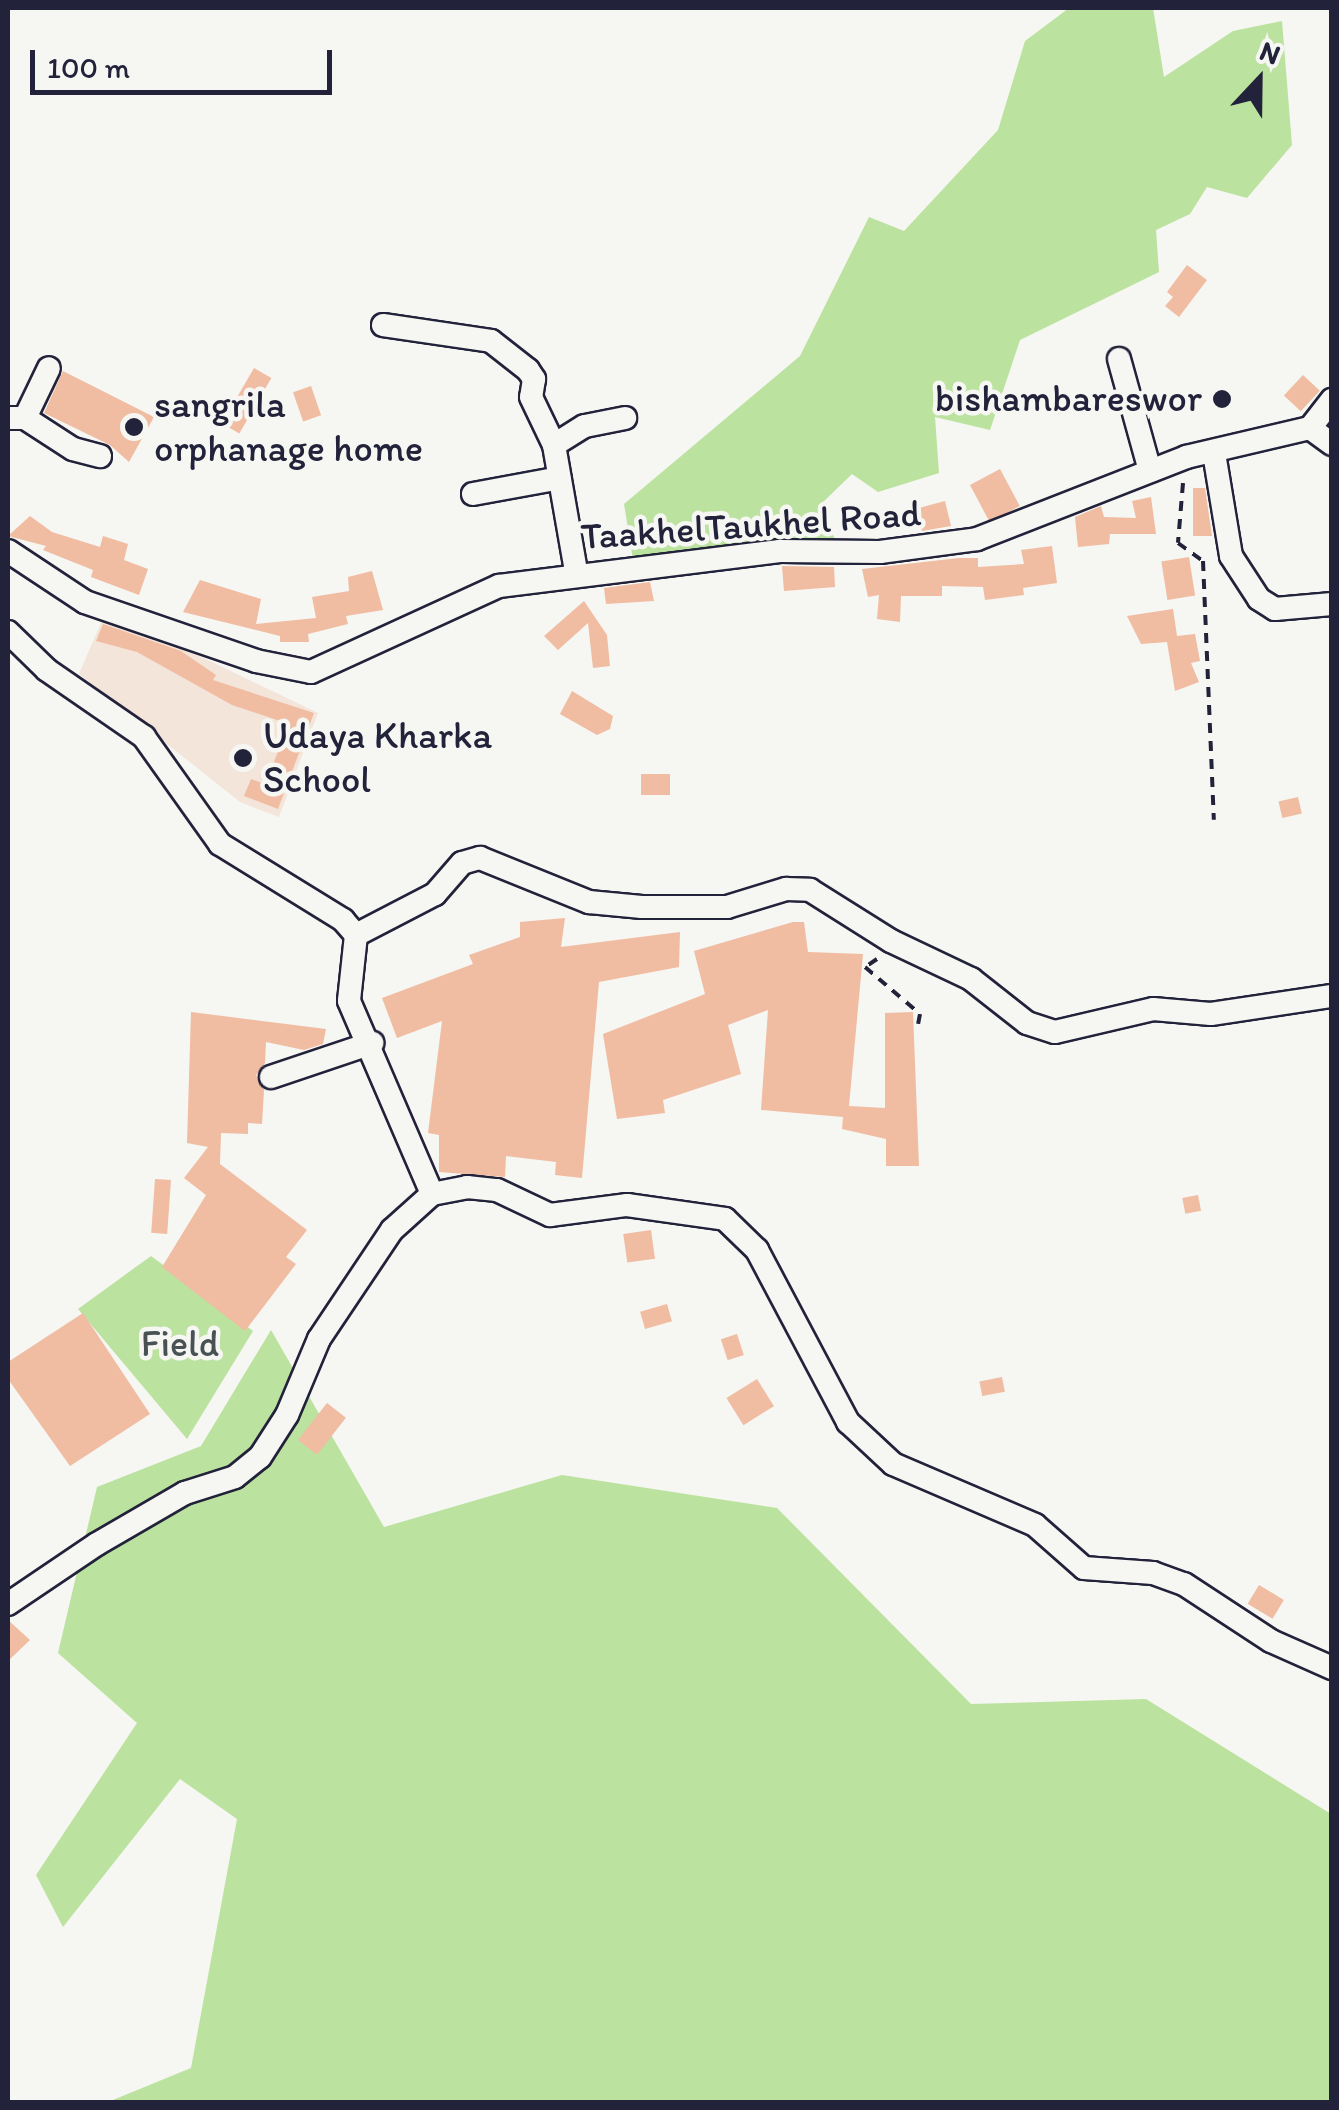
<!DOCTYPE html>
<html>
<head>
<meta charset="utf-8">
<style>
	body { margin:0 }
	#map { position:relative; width:1339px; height:2110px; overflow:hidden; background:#f6f6f2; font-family:Itim,sans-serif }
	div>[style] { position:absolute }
	.built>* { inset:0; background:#f4e5da }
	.green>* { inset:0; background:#bbe29e }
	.building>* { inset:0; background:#f0bca2; transform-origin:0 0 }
	.path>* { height:4px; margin-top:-2px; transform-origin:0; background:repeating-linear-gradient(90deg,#22223b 0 10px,transparent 0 18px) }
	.roads { filter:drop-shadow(2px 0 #22223b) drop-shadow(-2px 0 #22223b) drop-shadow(0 2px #22223b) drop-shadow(0 -2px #22223b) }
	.minor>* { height:22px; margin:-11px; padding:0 11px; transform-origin:11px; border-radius:11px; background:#f6f6f2 }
	.dots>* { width:28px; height:28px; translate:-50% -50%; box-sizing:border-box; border:5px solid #f6f6f2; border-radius:50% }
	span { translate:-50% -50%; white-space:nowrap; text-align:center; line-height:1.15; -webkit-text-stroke:9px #f6f6f2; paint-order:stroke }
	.poi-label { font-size:38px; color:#22223b }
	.right { translate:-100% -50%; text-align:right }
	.left { translate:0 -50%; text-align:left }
	.street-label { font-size:38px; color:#22223b }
	.park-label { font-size:38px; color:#485254 }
	.frame { position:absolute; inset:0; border:10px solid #22223b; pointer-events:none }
	.north { position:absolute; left:1209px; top:30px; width:100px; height:100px; -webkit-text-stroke:8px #f6f6f2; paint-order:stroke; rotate:22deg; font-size:28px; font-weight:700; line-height:40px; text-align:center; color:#22223b }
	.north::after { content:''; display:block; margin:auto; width:35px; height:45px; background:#22223b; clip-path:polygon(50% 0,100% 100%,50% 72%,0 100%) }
	.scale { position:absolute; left:30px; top:50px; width:302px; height:45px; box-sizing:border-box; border:5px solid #22223b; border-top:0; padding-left:12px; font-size:30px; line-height:35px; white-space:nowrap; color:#22223b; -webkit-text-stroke:8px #f6f6f2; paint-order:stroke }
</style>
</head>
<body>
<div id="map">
	<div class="built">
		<div style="clip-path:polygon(106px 611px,318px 713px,279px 817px,240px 802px,79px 674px)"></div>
	</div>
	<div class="green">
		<div style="clip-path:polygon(1069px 8px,1153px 8px,1164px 77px,1233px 31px,1282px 21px,1292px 145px,1247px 198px,1207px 187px,1190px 214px,1156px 230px,1159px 272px,1020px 340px,990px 430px,935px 417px,939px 473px,878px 492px,852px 474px,821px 504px,837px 545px,633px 560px,624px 504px,800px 356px,869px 217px,904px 231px,998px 130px,1025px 41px)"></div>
		<div style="clip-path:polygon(151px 1256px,253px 1331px,187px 1439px,78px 1309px)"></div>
		<div style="clip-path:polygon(271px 1330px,384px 1527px,562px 1475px,777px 1508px,971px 1704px,1146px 1699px,1331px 1814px,1331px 2102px,108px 2102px,191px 2068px,237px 1819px,180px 1779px,63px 1927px,36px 1875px,137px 1723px,58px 1653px,97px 1487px,201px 1446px)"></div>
	</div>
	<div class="building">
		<div style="clip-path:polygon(1187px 265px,1207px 280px,1179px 317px,1165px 306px,1173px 297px,1167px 292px)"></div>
		<div style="left:254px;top:368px;width:20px;height:64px;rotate:30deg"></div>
		<div style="clip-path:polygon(63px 371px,154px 417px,129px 462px,110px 445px,44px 413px)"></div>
		<div style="left:1303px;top:375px;width:23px;height:28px;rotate:43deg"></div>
		<div style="left:311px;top:386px;width:31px;height:19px;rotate:71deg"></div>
		<div style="left:1000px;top:469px;width:42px;height:34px;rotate:62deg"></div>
		<div style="clip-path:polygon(1193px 488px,1205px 488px,1212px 536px,1193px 536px)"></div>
		<div style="clip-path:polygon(1151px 497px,1156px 534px,1110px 534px,1109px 544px,1078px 547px,1075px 517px,1101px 506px,1104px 517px,1136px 518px,1132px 501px)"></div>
		<div style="clip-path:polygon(945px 501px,951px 526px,922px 531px,915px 509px)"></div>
		<div style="clip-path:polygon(30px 516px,52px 532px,100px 547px,103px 536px,128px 544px,124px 560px,148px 569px,139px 595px,91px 577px,93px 570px,43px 550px,46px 546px,8px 536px)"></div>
		<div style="clip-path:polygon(1052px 546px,1057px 583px,1023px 588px,1024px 595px,985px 600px,983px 587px,942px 586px,942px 596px,901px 596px,900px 622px,877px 619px,879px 595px,868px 597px,862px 569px,959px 558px,978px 558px,978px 567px,1024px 564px,1021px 550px)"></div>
		<div style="left:1189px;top:557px;width:39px;height:28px;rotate:81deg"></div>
		<div style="clip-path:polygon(782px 566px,834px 567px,835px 587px,784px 591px)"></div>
		<div style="clip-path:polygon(372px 571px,383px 610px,346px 616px,348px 624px,308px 634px,309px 642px,280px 642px,280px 636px,183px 612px,200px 580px,261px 599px,256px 624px,316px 618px,312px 597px,349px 591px,348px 577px)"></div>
		<div style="clip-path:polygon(650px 582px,654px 601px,606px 604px,604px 588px)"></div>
		<div style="clip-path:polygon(584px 601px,607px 635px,610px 666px,593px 668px,588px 623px,558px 650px,544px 636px)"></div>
		<div style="clip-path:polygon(1173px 609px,1177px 636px,1195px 634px,1200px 661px,1191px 663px,1199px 682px,1175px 691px,1167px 642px,1141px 644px,1127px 616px)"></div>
		<div style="clip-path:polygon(103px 624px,181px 651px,216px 675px,213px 680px,314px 713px,278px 809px,244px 796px,251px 779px,265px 784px,289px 724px,232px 705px,137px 652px,96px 641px)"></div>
		<div style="clip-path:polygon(572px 691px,613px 716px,610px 729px,597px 735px,560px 714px)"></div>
		<div style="left:641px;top:774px;width:29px;height:21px"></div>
		<div style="left:1298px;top:797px;width:17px;height:20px;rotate:77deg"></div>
		<div style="clip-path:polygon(565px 918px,561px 947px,680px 932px,679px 967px,599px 982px,582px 1178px,555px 1175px,556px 1162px,506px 1156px,505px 1177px,439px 1172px,439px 1135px,428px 1133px,442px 1021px,397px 1038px,382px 998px,473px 964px,469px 955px,520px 937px,520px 922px)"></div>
		<div style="clip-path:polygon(793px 922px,804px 922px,808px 952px,863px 954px,849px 1106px,885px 1108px,885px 1013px,913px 1012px,919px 1166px,886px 1166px,886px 1139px,842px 1129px,843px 1117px,761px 1110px,768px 1010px,728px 1025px,741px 1074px,663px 1100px,665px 1113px,617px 1119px,603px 1034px,705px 994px,694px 951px)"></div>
		<div style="clip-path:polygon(191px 1012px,326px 1029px,323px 1044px,304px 1050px,266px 1042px,265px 1063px,256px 1075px,264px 1090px,262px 1124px,248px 1123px,248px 1134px,221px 1133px,220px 1164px,307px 1230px,286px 1257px,296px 1264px,245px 1331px,162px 1267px,206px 1195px,184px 1178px,208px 1147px,187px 1143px)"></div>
		<div style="left:155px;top:1179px;width:16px;height:54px;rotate:4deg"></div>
		<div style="left:1198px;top:1195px;width:16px;height:16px;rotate:79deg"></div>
		<div style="left:651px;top:1230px;width:29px;height:28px;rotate:82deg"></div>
		<div style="left:667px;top:1304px;width:18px;height:28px;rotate:74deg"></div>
		<div style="clip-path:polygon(83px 1313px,150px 1414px,70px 1466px,8px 1379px,8px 1362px)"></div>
		<div style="left:737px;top:1334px;width:22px;height:17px;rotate:72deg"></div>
		<div style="left:1002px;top:1377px;width:15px;height:23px;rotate:79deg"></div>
		<div style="left:757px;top:1379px;width:32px;height:36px;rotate:58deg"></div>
		<div style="left:327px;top:1403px;width:24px;height:47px;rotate:38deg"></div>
		<div style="left:1259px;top:1585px;width:29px;height:22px;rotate:31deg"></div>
		<div style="clip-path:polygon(8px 1620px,30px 1640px,8px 1661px)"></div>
	</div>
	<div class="path">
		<div style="left:1183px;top:483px;width:60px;rotate:94.8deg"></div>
		<div style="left:1178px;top:543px;width:31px;rotate:36deg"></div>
		<div style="left:1203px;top:561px;width:259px;rotate:87.6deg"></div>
		<div style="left:877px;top:959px;width:14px;rotate:146deg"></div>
		<div style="left:865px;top:967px;width:72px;rotate:40.5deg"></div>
		<div style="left:920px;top:1014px;width:10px;rotate:101deg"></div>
	</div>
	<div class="roads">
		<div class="minor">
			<div style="left:383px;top:325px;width:109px;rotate:8.4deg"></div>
			<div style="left:491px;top:341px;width:47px;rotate:38.1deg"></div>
			<div style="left:528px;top:370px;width:11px;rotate:56deg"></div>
			<div style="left:534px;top:379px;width:18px;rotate:99deg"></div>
			<div style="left:531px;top:397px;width:53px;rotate:64.4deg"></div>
			<div style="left:554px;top:445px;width:128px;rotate:80.1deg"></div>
			<div style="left:1119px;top:359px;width:116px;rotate:74.5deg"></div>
			<div style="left:8px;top:418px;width:17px"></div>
			<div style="left:25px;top:418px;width:55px;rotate:-64.4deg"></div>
			<div style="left:25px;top:418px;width:57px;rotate:32.9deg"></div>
			<div style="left:73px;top:449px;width:28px;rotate:15deg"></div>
			<div style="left:1310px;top:428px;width:27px;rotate:36deg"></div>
			<div style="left:554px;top:445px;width:36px;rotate:-32deg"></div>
			<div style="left:585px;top:426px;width:41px;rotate:-11.3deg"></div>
			<div style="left:1214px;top:453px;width:104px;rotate:80.6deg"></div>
			<div style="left:1231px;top:556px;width:51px;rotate:56.9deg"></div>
			<div style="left:1259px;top:599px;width:19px;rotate:32deg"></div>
			<div style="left:1275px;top:609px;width:57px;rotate:-5deg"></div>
			<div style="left:473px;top:494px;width:88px;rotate:-10.4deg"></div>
			<div style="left:8px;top:551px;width:92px;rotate:33.5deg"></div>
			<div style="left:85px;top:602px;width:181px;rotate:19deg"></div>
			<div style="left:256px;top:661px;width:56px;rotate:11.3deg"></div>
			<div style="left:311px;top:672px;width:207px;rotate:-24.6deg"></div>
			<div style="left:499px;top:586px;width:283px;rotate:-7.1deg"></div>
			<div style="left:780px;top:551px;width:100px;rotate:0.6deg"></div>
			<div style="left:880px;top:552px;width:98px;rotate:-7.6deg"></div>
			<div style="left:977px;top:539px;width:225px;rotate:-21.4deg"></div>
			<div style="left:1186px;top:457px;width:127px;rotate:-13.2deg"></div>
			<div style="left:1310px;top:428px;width:36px;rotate:-52deg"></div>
			<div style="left:8px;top:632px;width:54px;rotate:44.3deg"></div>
			<div style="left:47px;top:670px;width:118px;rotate:34.6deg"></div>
			<div style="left:144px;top:737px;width:131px;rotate:54.6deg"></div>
			<div style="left:220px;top:844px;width:145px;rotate:31.7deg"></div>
			<div style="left:343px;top:920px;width:20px;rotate:49deg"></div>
			<div style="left:356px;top:935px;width:66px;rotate:96.1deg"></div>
			<div style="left:349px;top:1001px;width:210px;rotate:66.7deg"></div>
			<div style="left:356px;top:935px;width:89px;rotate:-27.4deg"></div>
			<div style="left:435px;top:894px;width:41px;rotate:-48.9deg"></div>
			<div style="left:462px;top:863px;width:19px;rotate:-16deg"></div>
			<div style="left:480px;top:858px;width:118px;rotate:22deg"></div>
			<div style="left:589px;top:902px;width:53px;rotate:5.4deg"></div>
			<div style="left:642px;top:907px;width:85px"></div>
			<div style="left:727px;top:907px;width:62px;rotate:-17deg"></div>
			<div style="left:786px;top:889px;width:24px;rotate:2deg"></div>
			<div style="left:810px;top:890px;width:96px;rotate:32.2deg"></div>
			<div style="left:891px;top:941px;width:89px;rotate:25.4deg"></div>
			<div style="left:971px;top:979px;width:71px;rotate:38.2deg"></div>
			<div style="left:1027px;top:1023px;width:29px;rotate:18deg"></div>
			<div style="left:1055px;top:1032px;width:101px;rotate:-13.2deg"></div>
			<div style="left:1153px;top:1009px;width:58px;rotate:4.9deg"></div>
			<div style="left:1211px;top:1014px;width:122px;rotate:-8.5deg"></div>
			<div style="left:271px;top:1077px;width:107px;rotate:-18.6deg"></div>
			<div style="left:8px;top:1604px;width:107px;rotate:-34deg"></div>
			<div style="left:97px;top:1544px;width:102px;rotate:-30.1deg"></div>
			<div style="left:185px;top:1493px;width:52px;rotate:-17.7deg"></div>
			<div style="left:235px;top:1477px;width:32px;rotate:-39deg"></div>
			<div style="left:260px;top:1457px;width:50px;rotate:-57.3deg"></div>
			<div style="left:287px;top:1415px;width:82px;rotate:-67.2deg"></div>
			<div style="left:319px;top:1339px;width:131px;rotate:-56.2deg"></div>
			<div style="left:392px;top:1230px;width:54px;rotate:-42deg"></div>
			<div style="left:432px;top:1194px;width:36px;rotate:-11deg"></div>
			<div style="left:467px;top:1187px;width:30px;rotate:6deg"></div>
			<div style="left:497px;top:1190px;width:59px;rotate:25.3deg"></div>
			<div style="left:550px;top:1215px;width:78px;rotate:-7.4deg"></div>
			<div style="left:627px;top:1205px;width:99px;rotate:8.1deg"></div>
			<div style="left:725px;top:1219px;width:45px;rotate:44.1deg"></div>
			<div style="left:757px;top:1250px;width:195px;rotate:62.1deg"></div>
			<div style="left:848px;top:1422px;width:62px;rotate:43deg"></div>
			<div style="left:893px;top:1464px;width:155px;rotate:23.2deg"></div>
			<div style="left:1035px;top:1525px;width:65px;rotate:41.3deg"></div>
			<div style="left:1084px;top:1568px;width:69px;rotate:4.1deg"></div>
			<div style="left:1153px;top:1573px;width:33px;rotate:20deg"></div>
			<div style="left:1184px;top:1584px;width:104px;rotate:33.2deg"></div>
			<div style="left:1271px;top:1641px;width:67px;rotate:23.9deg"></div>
		</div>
	</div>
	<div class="dots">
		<div style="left:1222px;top:399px;background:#22223b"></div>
		<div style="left:134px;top:427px;background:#22223b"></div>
		<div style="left:243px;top:758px;background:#22223b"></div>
	</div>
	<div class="poi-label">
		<span class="right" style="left:1202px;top:399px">bishambareswor</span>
		<span class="left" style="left:154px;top:427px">sangrila<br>orphanage home</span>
		<span class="left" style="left:263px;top:758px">Udaya Kharka<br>School</span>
	</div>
	<div class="street-label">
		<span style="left:751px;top:525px;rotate:-4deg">TaakhelTaukhel Road</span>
	</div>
	<div class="park-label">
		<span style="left:180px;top:1344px">Field</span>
	</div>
	<div class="frame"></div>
	<div class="north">N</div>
	<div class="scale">100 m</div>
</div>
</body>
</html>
